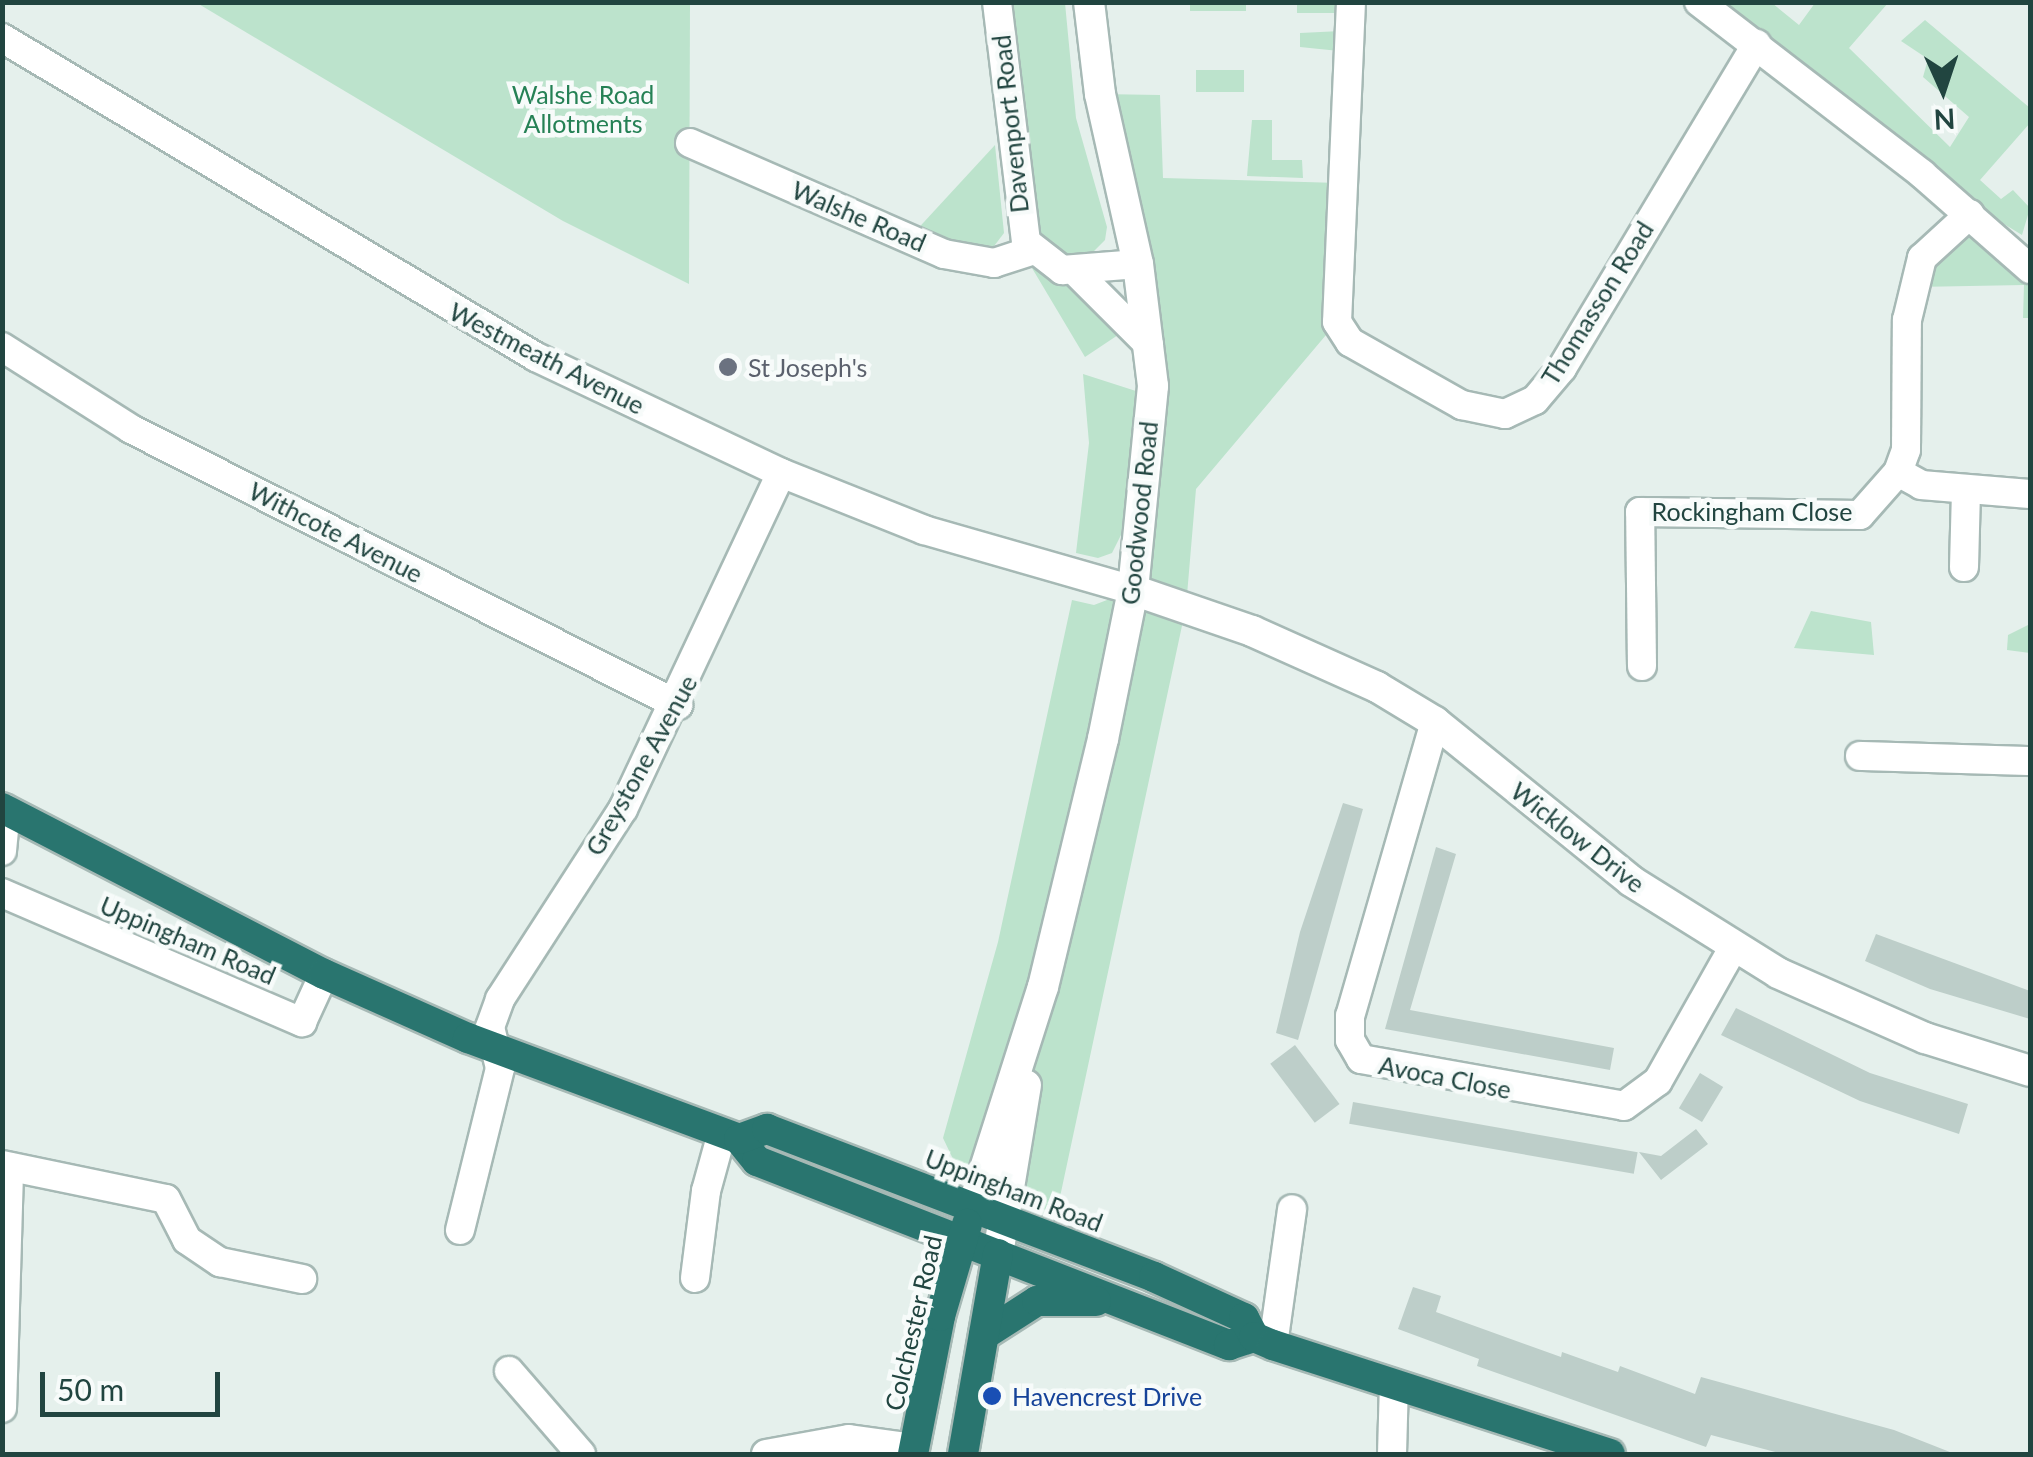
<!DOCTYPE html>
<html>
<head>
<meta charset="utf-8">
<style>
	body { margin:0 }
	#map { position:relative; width:2033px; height:1457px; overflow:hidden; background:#e5f0ec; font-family:Lato,sans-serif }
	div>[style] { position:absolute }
	.green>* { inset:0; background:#bce3cc; transform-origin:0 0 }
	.building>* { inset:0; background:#bdcec9; transform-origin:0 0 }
	.roads { filter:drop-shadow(2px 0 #a6b9b5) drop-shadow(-2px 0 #a6b9b5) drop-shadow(0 2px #a6b9b5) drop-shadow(0 -2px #a6b9b5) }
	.street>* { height:28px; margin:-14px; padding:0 14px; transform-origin:14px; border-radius:14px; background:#fff }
	.secondary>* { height:30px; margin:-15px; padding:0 15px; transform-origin:15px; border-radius:15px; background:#fff }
	.highway>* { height:30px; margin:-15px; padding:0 15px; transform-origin:15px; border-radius:15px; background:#29756f }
	.dots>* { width:28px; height:28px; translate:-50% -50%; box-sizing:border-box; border:5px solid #f7fbfa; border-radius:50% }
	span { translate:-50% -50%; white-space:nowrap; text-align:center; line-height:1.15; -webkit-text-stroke:9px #f7fbfa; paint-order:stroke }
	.park-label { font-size:25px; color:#258155 }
	.street-label { font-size:25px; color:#214540 }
	.worship-label { font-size:25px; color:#5b616d }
	.left { translate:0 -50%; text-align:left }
	.transit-label { font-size:25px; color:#164399 }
	.frame { position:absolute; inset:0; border:5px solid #214540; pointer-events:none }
	.north { position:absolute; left:1893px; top:40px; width:100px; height:100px; -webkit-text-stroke:8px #f7fbfa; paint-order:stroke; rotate:177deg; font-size:28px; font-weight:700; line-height:40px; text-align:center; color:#214540 }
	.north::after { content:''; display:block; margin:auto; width:35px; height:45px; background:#214540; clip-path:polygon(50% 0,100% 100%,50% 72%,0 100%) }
	.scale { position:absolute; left:40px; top:1372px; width:180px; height:45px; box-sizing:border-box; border:5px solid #214540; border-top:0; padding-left:12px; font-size:30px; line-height:35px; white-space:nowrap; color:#214540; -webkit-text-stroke:8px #f7fbfa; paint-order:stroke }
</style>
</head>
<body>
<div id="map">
	<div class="green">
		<div style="clip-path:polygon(197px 3px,690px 3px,689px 284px,563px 221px)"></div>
		<div style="clip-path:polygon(1007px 3px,1065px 3px,1076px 118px,1107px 227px,1105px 240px,1091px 254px,1058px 253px,1037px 231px)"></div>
		<div style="left:1190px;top:3px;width:56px;height:8px"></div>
		<div style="left:1297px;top:3px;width:54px;height:10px"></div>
		<div style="clip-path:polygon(1722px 3px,1772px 3px,1799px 25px,1815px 3px,1888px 3px,1849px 48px,1950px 147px,1969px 117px,1923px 77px,1928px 59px,1901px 41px,1925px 20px,2030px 108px,2030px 123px,1980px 180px,2001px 199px,2013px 190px,2030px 208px,2022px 235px,1922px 174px)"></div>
		<div style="clip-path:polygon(1341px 31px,1339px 51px,1300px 47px,1300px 33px)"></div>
		<div style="left:1196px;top:70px;width:48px;height:22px"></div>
		<div style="clip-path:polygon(1100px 94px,1160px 95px,1163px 178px,1339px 183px,1337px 322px,1196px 489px,1186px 607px,1057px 1211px,973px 1201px,943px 1138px,998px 942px,1072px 600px,1094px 605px,1133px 590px,1159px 392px)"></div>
		<div style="clip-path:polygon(1252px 120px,1272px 120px,1272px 160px,1302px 160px,1303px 178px,1247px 176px)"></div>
		<div style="clip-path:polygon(995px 145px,1004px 233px,982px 262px,912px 235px)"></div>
		<div style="clip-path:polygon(1970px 214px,2030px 269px,2030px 318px,2023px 318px,2024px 285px,1915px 287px)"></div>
		<div style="clip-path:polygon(1029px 263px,1091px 294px,1130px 327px,1085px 357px)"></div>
		<div style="clip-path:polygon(1083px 374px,1139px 392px,1121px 535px,1112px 553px,1098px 558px,1076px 553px,1089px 443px)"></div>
		<div style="clip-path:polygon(1811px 611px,1871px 622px,1874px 655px,1794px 648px)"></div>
		<div style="clip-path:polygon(2030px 624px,2030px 653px,2007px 650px,2008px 635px)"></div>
	</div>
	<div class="building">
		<div style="clip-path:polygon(1343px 803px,1363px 809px,1298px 1040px,1276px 1033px,1300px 932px)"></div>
		<div style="clip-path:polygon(1436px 847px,1456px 854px,1410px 1010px,1614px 1048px,1610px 1070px,1385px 1029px)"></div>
		<div style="clip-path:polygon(1876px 934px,2030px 991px,2030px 1019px,1930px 989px,1865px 961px)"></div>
		<div style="clip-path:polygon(1736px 1008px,1870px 1073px,1968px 1104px,1959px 1134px,1860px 1101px,1721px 1035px)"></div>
		<div style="left:1295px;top:1045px;width:74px;height:31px;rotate:53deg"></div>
		<div style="left:1700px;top:1073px;width:27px;height:41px;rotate:31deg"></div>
		<div style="left:1353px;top:1102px;width:289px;height:22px;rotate:10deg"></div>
		<div style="clip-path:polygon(1696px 1129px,1708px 1144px,1661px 1180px,1639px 1152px,1661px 1156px)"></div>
		<div style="clip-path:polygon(1413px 1287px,1441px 1296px,1436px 1312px,1561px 1357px,1562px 1352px,1618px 1372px,1620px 1366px,1695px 1394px,1701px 1377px,1894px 1430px,1955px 1454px,1783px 1454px,1711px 1435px,1706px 1447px,1477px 1366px,1479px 1359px,1398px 1329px)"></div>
	</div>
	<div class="roads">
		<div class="street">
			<div style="left:997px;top:2px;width:242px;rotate:83.1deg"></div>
			<div style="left:1026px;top:242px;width:46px;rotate:37.9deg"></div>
			<div style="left:1062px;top:270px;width:76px;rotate:-4.5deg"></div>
			<div style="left:1351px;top:2px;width:320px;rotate:92.5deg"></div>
			<div style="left:1337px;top:322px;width:24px;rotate:57deg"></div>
			<div style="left:1350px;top:342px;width:129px;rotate:29.4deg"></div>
			<div style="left:1462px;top:405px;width:44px;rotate:11.8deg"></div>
			<div style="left:1505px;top:414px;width:33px;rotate:-25deg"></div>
			<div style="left:1535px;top:400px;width:42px;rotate:-49.8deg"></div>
			<div style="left:1562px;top:368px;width:378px;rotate:-59deg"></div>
			<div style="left:1699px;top:2px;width:282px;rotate:37.6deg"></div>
			<div style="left:1922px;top:174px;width:144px;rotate:41.3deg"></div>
			<div style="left:2px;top:38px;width:622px;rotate:30.85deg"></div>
			<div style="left:536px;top:357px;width:271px;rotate:25.3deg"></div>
			<div style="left:781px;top:473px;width:154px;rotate:21.7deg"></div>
			<div style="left:924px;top:530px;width:217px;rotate:16deg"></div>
			<div style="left:690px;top:143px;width:277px;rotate:23.6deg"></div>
			<div style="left:944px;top:254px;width:51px;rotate:10.2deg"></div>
			<div style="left:994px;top:263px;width:40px;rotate:-18deg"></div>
			<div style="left:1077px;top:273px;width:102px;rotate:45deg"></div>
			<div style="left:2px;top:347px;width:153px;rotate:32.4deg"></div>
			<div style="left:131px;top:429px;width:613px;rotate:26.77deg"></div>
			<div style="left:1898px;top:472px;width:26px;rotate:29deg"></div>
			<div style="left:1921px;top:485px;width:109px;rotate:4.7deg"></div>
			<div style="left:1964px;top:567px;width:78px;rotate:-88.5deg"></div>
			<div style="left:1642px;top:666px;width:154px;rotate:-90.7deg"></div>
			<div style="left:1640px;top:512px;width:220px;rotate:0.8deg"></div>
			<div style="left:1860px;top:515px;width:57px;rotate:-48.5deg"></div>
			<div style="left:1898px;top:472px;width:23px;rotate:-70deg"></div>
			<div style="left:1906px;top:450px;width:130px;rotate:-89.6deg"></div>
			<div style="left:1907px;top:320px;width:64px;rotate:-76.4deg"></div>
			<div style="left:1922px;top:258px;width:65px;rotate:-42.5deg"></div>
			<div style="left:1435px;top:722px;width:306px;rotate:106.1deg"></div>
			<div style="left:1350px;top:1016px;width:24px;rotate:90deg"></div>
			<div style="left:1350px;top:1040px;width:22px;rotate:60deg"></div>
			<div style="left:1361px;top:1059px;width:267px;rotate:10.1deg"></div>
			<div style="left:1624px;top:1106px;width:42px;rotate:-36.3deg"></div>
			<div style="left:1658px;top:1081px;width:153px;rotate:-60.6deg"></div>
			<div style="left:1860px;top:756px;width:170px;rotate:1.7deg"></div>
			<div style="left:2px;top:851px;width:42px;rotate:-84.6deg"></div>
			<div style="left:2px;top:893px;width:327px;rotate:23.3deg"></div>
			<div style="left:302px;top:1022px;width:53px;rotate:-65.4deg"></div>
			<div style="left:2px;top:1165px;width:167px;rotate:11.7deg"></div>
			<div style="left:166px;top:1199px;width:46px;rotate:62.9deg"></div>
			<div style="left:187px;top:1240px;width:40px;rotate:34deg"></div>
			<div style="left:220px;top:1262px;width:84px;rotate:11.7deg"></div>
			<div style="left:460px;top:1230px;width:167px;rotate:-76.1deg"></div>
			<div style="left:500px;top:1068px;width:42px;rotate:-103.7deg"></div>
			<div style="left:490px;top:1027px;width:30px;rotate:-70deg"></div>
			<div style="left:500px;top:999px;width:226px;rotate:-57.1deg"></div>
			<div style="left:623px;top:809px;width:371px;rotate:-64.8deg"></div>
			<div style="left:695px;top:1278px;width:88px;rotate:-82.8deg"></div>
			<div style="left:706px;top:1191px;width:60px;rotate:-74.6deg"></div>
			<div style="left:1273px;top:1345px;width:137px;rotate:-82deg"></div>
			<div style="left:509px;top:1371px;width:110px;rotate:49.1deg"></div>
			<div style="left:2px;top:1408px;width:241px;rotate:-88.3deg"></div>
			<div style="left:766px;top:1454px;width:84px;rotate:-10.2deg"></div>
			<div style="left:849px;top:1439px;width:66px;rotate:7.9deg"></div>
			<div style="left:1392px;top:1454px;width:70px;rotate:-88.4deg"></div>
		</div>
		<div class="secondary">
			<div style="left:1133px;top:590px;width:126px;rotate:19deg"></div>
			<div style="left:1252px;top:631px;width:137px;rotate:24.1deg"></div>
			<div style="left:1377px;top:687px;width:68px;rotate:31.1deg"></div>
			<div style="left:1435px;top:722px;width:252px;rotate:39deg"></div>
			<div style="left:1631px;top:881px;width:173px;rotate:32deg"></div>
			<div style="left:1778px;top:973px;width:161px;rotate:23.9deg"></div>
			<div style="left:1925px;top:1038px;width:110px;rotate:17.4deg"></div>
			<div style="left:973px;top:1206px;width:230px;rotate:-72.3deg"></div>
			<div style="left:1043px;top:987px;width:255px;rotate:-76.4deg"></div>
			<div style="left:1103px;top:739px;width:152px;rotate:-78.6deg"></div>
			<div style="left:1133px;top:590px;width:205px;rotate:-84.4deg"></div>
			<div style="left:1153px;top:386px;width:123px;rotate:-97deg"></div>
			<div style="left:1138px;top:264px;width:174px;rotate:-102.6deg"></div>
			<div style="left:1100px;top:94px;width:93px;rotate:-96.8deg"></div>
			<div style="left:998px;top:1254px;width:171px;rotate:-80.6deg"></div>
		</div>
		<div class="highway">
			<div style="left:2px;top:808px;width:362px;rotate:27.3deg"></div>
			<div style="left:324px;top:974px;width:158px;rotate:24deg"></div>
			<div style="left:468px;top:1038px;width:289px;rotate:20.4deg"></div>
			<div style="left:739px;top:1139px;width:28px;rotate:51deg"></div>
			<div style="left:757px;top:1161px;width:507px;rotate:21.3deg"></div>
			<div style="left:1229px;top:1345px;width:26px;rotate:-18deg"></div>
			<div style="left:739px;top:1139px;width:30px;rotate:-20deg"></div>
			<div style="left:767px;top:1129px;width:414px;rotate:20.9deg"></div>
			<div style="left:1154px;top:1277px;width:99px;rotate:24.5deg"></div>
			<div style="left:1244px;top:1318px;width:21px;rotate:62deg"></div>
			<div style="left:1254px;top:1337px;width:21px;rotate:23deg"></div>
			<div style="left:1273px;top:1345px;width:354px;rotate:17.9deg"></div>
			<div style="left:984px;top:1335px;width:63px;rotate:-32.7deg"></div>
			<div style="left:1037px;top:1301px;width:59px"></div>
			<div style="left:913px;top:1454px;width:141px;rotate:-78.9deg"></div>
			<div style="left:940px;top:1316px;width:96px;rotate:-73.6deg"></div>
			<div style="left:963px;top:1454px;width:203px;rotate:-80.1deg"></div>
		</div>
	</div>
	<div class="dots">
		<div style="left:728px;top:367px;background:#6b7280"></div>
		<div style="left:992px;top:1396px;background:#1a4fb4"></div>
	</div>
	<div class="park-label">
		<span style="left:583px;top:109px">Walshe Road<br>Allotments</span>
	</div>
	<div class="street-label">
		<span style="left:1010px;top:124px;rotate:-96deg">Davenport Road</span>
		<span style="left:859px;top:216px;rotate:23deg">Walshe Road</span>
		<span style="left:1597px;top:303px;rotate:-58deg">Thomasson Road</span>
		<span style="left:547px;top:358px;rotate:27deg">Westmeath Avenue</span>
		<span style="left:1752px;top:511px">Rockingham Close</span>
		<span style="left:1139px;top:513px;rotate:-84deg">Goodwood Road</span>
		<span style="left:336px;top:532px;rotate:27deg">Withcote Avenue</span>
		<span style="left:641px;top:765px;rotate:-61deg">Greystone Avenue</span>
		<span style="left:1578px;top:837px;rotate:38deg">Wicklow Drive</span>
		<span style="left:188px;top:940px;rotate:23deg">Uppingham Road</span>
		<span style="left:1445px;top:1077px;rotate:11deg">Avoca Close</span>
		<span style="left:1014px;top:1190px;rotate:21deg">Uppingham Road</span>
		<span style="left:913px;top:1323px;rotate:-77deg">Colchester Road</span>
	</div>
	<div class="worship-label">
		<span class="left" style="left:748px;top:367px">St Joseph's</span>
	</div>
	<div class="transit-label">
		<span class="left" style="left:1012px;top:1396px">Havencrest Drive</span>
	</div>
	<div class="frame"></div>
	<div class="north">N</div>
	<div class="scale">50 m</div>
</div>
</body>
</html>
